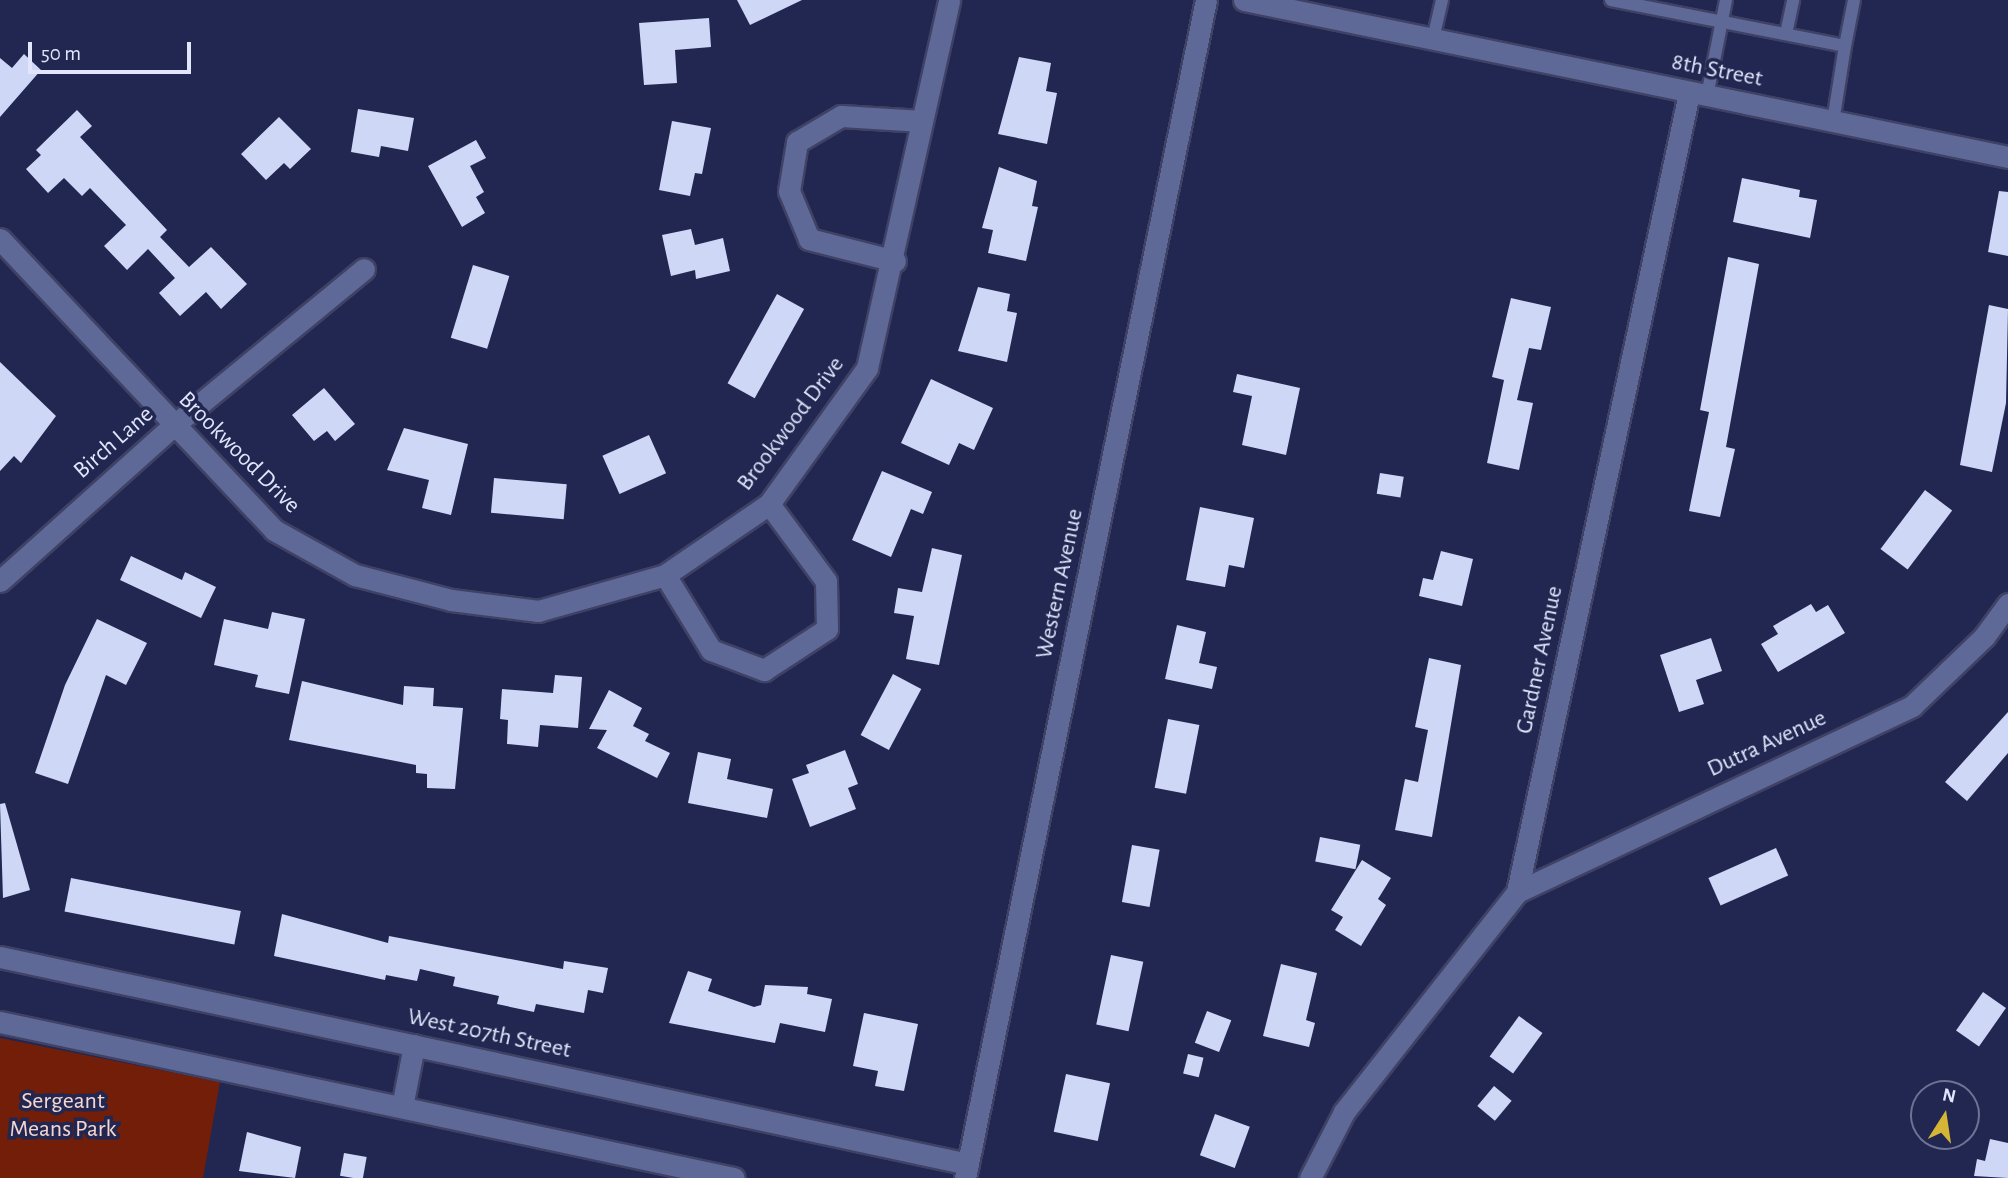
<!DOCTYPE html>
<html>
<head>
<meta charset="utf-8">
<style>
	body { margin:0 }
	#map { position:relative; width:2008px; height:1178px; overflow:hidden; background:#222751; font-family:"Alegreya Sans",sans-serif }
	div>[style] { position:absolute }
	.green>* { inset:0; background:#721e09 }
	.building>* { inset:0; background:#cfd7f7; transform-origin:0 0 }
	.roads { filter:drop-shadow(2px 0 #3f4265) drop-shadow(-2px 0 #3f4265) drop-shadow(0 2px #3f4265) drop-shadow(0 -2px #3f4265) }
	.service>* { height:12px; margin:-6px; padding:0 6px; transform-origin:6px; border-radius:6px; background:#5f6998 }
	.minor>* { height:21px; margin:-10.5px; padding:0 10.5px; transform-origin:10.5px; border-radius:10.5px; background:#5f6998 }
	.secondary>* { height:21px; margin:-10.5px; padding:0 10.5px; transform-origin:10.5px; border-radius:10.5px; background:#5f6998 }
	span { translate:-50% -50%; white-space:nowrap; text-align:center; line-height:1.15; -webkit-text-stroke:7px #222751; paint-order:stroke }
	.street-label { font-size:24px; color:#e1e6fc }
	.park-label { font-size:24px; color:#f5d7cf }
	.north { position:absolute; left:1910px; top:1080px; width:70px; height:70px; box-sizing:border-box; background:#222751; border:2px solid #6e7395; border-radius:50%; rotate:12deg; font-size:19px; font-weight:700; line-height:28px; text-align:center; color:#e1e6fc }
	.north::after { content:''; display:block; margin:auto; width:24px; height:32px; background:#d5b535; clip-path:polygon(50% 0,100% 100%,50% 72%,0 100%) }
	.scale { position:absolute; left:28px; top:42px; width:163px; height:32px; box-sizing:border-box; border:4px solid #e1e6fc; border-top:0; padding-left:9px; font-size:21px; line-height:24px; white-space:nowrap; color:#e1e6fc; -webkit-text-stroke:5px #222751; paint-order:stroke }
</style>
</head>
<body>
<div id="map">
	<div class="green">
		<div style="clip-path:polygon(0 1038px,220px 1082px,203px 1178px,0 1178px)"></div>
	</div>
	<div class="building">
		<div style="clip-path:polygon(737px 0,802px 0,750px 25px)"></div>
		<div style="clip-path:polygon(709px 18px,711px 47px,675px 50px,677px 83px,644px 85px,639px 23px)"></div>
		<div style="clip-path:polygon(24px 54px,41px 70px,0 117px,0 58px,12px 68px)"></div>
		<div style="clip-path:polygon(1019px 57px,1051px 63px,1046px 91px,1057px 93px,1047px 144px,998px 134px)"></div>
		<div style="clip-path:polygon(358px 109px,414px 118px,408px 151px,381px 146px,379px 157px,351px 152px)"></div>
		<div style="clip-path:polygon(77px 110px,92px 126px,80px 137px,167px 230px,160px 237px,189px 267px,211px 247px,247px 284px,221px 309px,206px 292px,180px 316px,159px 293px,175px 278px,148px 249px,127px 270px,104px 246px,126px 225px,90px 188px,82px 196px,64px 178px,48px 193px,26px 169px,41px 155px,36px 150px)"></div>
		<div style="clip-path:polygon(279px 117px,311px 149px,290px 169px,284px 163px,266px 180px,241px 154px)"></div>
		<div style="clip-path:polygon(672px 121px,711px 128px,702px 174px,695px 173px,690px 196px,659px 190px)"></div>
		<div style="clip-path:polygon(476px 140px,486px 158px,470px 166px,484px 192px,476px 197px,485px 213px,462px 227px,428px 166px)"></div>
		<div style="clip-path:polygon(999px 167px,1037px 181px,1032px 206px,1038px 207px,1026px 261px,988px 253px,993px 230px,982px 228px)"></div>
		<div style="clip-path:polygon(1742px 178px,1800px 190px,1799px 197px,1817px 200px,1810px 238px,1733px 222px)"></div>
		<div style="clip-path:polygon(1999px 191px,2008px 192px,2008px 256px,1988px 252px)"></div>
		<div style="clip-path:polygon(691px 229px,695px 245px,723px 238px,730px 271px,696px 279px,695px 270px,671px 276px,662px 235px)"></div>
		<div style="clip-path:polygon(1728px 257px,1759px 264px,1726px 447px,1735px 449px,1720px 517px,1689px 511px,1709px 412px,1700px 410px)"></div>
		<div style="left:473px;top:265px;width:38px;height:76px;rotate:17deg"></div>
		<div style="clip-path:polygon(978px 287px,1010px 294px,1007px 311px,1017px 313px,1007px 362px,958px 351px)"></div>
		<div style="left:777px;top:294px;width:31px;height:102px;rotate:29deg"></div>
		<div style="clip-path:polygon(1511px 298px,1551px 307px,1541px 350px,1529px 348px,1517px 400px,1533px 403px,1519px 470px,1487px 463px,1504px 380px,1492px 377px)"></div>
		<div style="clip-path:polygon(1989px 305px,2008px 309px,2006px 403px,1992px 472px,1960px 465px)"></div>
		<div style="clip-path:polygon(0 362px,56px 416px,21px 463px,14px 456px,0 471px)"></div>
		<div style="clip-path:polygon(1237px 374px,1300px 388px,1286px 455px,1242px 445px,1252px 396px,1233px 392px)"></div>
		<div style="clip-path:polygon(931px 379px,993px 408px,974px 450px,959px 443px,949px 465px,901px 443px)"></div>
		<div style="clip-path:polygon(324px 388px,355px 424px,335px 441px,327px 431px,314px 441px,292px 415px)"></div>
		<div style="clip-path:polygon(404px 428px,468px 444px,451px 515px,422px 508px,429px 480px,387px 470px)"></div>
		<div style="left:649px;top:435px;width:42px;height:51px;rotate:66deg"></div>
		<div style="clip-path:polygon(882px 471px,932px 492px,923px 514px,911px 509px,891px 557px,852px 540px)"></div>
		<div style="left:1380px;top:473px;width:24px;height:21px;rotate:9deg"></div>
		<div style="left:494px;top:478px;width:73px;height:35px;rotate:5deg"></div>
		<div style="left:1925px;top:490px;width:34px;height:74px;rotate:37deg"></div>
		<div style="clip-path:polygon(1200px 507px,1254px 518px,1244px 568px,1229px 565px,1225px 587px,1186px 580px)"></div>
		<div style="clip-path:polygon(932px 548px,962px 555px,939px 665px,906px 659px,914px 616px,894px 613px,898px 588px,922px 592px)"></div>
		<div style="clip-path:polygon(1441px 551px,1473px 559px,1462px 606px,1419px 596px,1423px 578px,1433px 580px)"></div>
		<div style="clip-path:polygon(131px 556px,182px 580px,185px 572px,216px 587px,201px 618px,120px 580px)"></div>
		<div style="clip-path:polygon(1811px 604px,1816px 612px,1828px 605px,1845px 633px,1778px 672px,1761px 644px,1778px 634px,1773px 626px)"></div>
		<div style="clip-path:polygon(272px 612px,305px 619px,289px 694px,255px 687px,258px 675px,214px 665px,224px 619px,268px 629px)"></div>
		<div style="clip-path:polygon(97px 619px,147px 643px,126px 685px,106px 675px,68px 784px,35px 773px,65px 685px)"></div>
		<div style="clip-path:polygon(1177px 625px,1206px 632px,1199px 663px,1217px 667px,1212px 689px,1165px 679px)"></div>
		<div style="clip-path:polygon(1711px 638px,1722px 671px,1696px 680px,1704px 704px,1679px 712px,1660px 655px)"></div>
		<div style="clip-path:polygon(1429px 658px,1461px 665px,1432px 837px,1395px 830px,1405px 779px,1418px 782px,1428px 730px,1415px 727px)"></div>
		<div style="left:893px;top:674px;width:32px;height:69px;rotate:28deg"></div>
		<div style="clip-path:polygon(555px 675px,582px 677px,578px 728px,540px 725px,538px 747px,507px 744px,508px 720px,500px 719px,502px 689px,553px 693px)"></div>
		<div style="clip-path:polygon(302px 681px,403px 705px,404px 686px,434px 688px,433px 706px,463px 708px,455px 789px,427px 788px,427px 774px,416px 773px,416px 765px,289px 740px)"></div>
		<div style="clip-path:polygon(609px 690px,642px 708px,633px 726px,649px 734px,645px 741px,670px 753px,657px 778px,597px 748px,607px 730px,589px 729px)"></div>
		<div style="clip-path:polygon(2008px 712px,2008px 753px,1967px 801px,1945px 782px)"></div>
		<div style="left:1168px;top:719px;width:32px;height:70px;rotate:11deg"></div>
		<div style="clip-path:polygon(845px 750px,858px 784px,848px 788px,856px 809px,810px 827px,792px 779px,809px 773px,806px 765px)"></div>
		<div style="clip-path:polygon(698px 752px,731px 759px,727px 779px,773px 789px,767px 818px,688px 803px)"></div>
		<div style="clip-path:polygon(5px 803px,30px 890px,3px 898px,0 804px)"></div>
		<div style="left:1320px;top:837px;width:41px;height:25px;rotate:11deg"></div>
		<div style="left:1132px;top:845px;width:28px;height:58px;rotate:10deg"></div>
		<div style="left:1776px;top:848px;width:30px;height:74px;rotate:66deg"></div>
		<div style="clip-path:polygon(1362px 860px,1391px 878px,1378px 899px,1386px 905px,1361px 946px,1335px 930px,1343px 917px,1331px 910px)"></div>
		<div style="left:71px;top:878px;width:173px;height:34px;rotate:11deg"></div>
		<div style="clip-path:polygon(282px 914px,388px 943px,389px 936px,563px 969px,564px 961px,608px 968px,603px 993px,588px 990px,584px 1013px,536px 1004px,534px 1012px,497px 1004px,499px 996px,453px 986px,455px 977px,420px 969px,417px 981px,386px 975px,385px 980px,274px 956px)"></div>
		<div style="left:1111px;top:955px;width:33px;height:71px;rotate:12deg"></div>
		<div style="clip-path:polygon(1281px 964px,1317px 973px,1306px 1020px,1315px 1023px,1309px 1047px,1263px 1036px)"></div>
		<div style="clip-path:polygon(688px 971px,712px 979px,708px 991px,754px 1007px,761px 1005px,765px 985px,808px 987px,807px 994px,832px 999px,825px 1032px,780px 1023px,775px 1043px,669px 1023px)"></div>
		<div style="left:1983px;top:992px;width:28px;height:47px;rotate:35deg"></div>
		<div style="left:1207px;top:1011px;width:26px;height:34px;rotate:21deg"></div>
		<div style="clip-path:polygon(864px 1013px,918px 1024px,904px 1091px,875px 1086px,878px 1071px,853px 1066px)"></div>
		<div style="left:1519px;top:1016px;width:29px;height:50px;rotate:36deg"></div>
		<div style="left:1188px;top:1054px;width:16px;height:20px;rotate:14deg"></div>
		<div style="left:1066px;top:1074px;width:45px;height:59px;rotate:12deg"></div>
		<div style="left:1494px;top:1086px;width:23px;height:26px;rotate:40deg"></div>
		<div style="left:1215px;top:1114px;width:37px;height:44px;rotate:20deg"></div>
		<div style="clip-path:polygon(247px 1132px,301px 1147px,295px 1178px,239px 1171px)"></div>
		<div style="clip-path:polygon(1990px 1139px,2008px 1143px,2008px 1178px,1974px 1176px,1977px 1159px,1985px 1161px)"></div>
		<div style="left:344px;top:1153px;width:23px;height:23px;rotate:10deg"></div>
	</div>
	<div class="roads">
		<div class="service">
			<div style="left:1611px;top:0;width:238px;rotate:11.1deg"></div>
			<div style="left:1845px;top:46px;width:77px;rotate:99deg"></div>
			<div style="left:1786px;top:34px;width:35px;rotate:-78deg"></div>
			<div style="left:1433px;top:39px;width:40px;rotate:-77deg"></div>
			<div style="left:1845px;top:46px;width:47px;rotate:-78.9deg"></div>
			<div style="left:1707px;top:96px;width:98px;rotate:-78.8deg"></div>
		</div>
		<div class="minor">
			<div style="left:1244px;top:0;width:780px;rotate:11.61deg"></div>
			<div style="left:0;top:239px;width:400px;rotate:46.7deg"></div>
			<div style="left:274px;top:530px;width:93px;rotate:29.1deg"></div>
			<div style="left:355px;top:575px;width:99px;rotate:14.6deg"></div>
			<div style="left:451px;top:600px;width:88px;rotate:7.2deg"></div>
			<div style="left:538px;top:611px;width:132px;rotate:-15.8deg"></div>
			<div style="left:665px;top:575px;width:126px;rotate:-34.3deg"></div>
			<div style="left:769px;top:504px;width:168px;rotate:-54.2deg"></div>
			<div style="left:867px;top:368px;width:377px;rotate:-77.4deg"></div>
			<div style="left:895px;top:261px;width:89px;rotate:-165.7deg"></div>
			<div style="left:809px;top:239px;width:52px;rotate:-112.6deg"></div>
			<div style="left:789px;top:191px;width:50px;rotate:-80.7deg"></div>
			<div style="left:797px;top:142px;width:51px;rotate:-30.6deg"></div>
			<div style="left:841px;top:116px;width:81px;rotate:3.5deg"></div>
			<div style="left:665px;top:575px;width:88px;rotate:58.5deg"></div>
			<div style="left:711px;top:650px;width:57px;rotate:20.7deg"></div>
			<div style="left:764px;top:670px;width:75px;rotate:-33.1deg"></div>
			<div style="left:827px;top:629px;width:48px;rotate:-91.2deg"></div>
			<div style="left:826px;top:581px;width:96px;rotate:-126.5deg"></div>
			<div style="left:0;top:581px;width:232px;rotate:-41.9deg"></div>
			<div style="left:173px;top:426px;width:247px;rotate:-39.4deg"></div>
			<div style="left:1517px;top:892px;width:437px;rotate:-25.2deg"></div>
			<div style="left:1912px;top:706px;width:100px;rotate:-43.8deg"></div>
			<div style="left:1984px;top:637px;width:41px;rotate:-54deg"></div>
			<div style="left:0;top:957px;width:990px;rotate:12.07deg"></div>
			<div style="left:0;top:1022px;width:750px;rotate:12deg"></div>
			<div style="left:402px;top:1107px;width:63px;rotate:-79deg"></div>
			<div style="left:1310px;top:1178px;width:74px;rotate:-62.7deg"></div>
			<div style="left:1344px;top:1112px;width:280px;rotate:-51.8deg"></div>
			<div style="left:1517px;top:892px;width:817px;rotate:-77.85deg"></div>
		</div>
		<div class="secondary">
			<div style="left:965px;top:1178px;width:1202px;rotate:-78.44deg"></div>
		</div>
	</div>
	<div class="street-label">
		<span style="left:1717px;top:71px;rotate:11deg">8th Street</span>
		<span style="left:791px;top:424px;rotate:-53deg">Brookwood Drive</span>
		<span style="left:114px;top:443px;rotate:-41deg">Birch Lane</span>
		<span style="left:239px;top:453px;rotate:45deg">Brookwood Drive</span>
		<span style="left:1060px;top:584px;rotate:-78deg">Western Avenue</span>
		<span style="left:1540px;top:660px;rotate:-78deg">Gardner Avenue</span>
		<span style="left:1767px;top:744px;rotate:-25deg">Dutra Avenue</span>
		<span style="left:489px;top:1034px;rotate:12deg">West 207th Street</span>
	</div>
	<div class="park-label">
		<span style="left:63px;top:1116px">Sergeant<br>Means Park</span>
	</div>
	<div class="north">N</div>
	<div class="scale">50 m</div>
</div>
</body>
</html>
